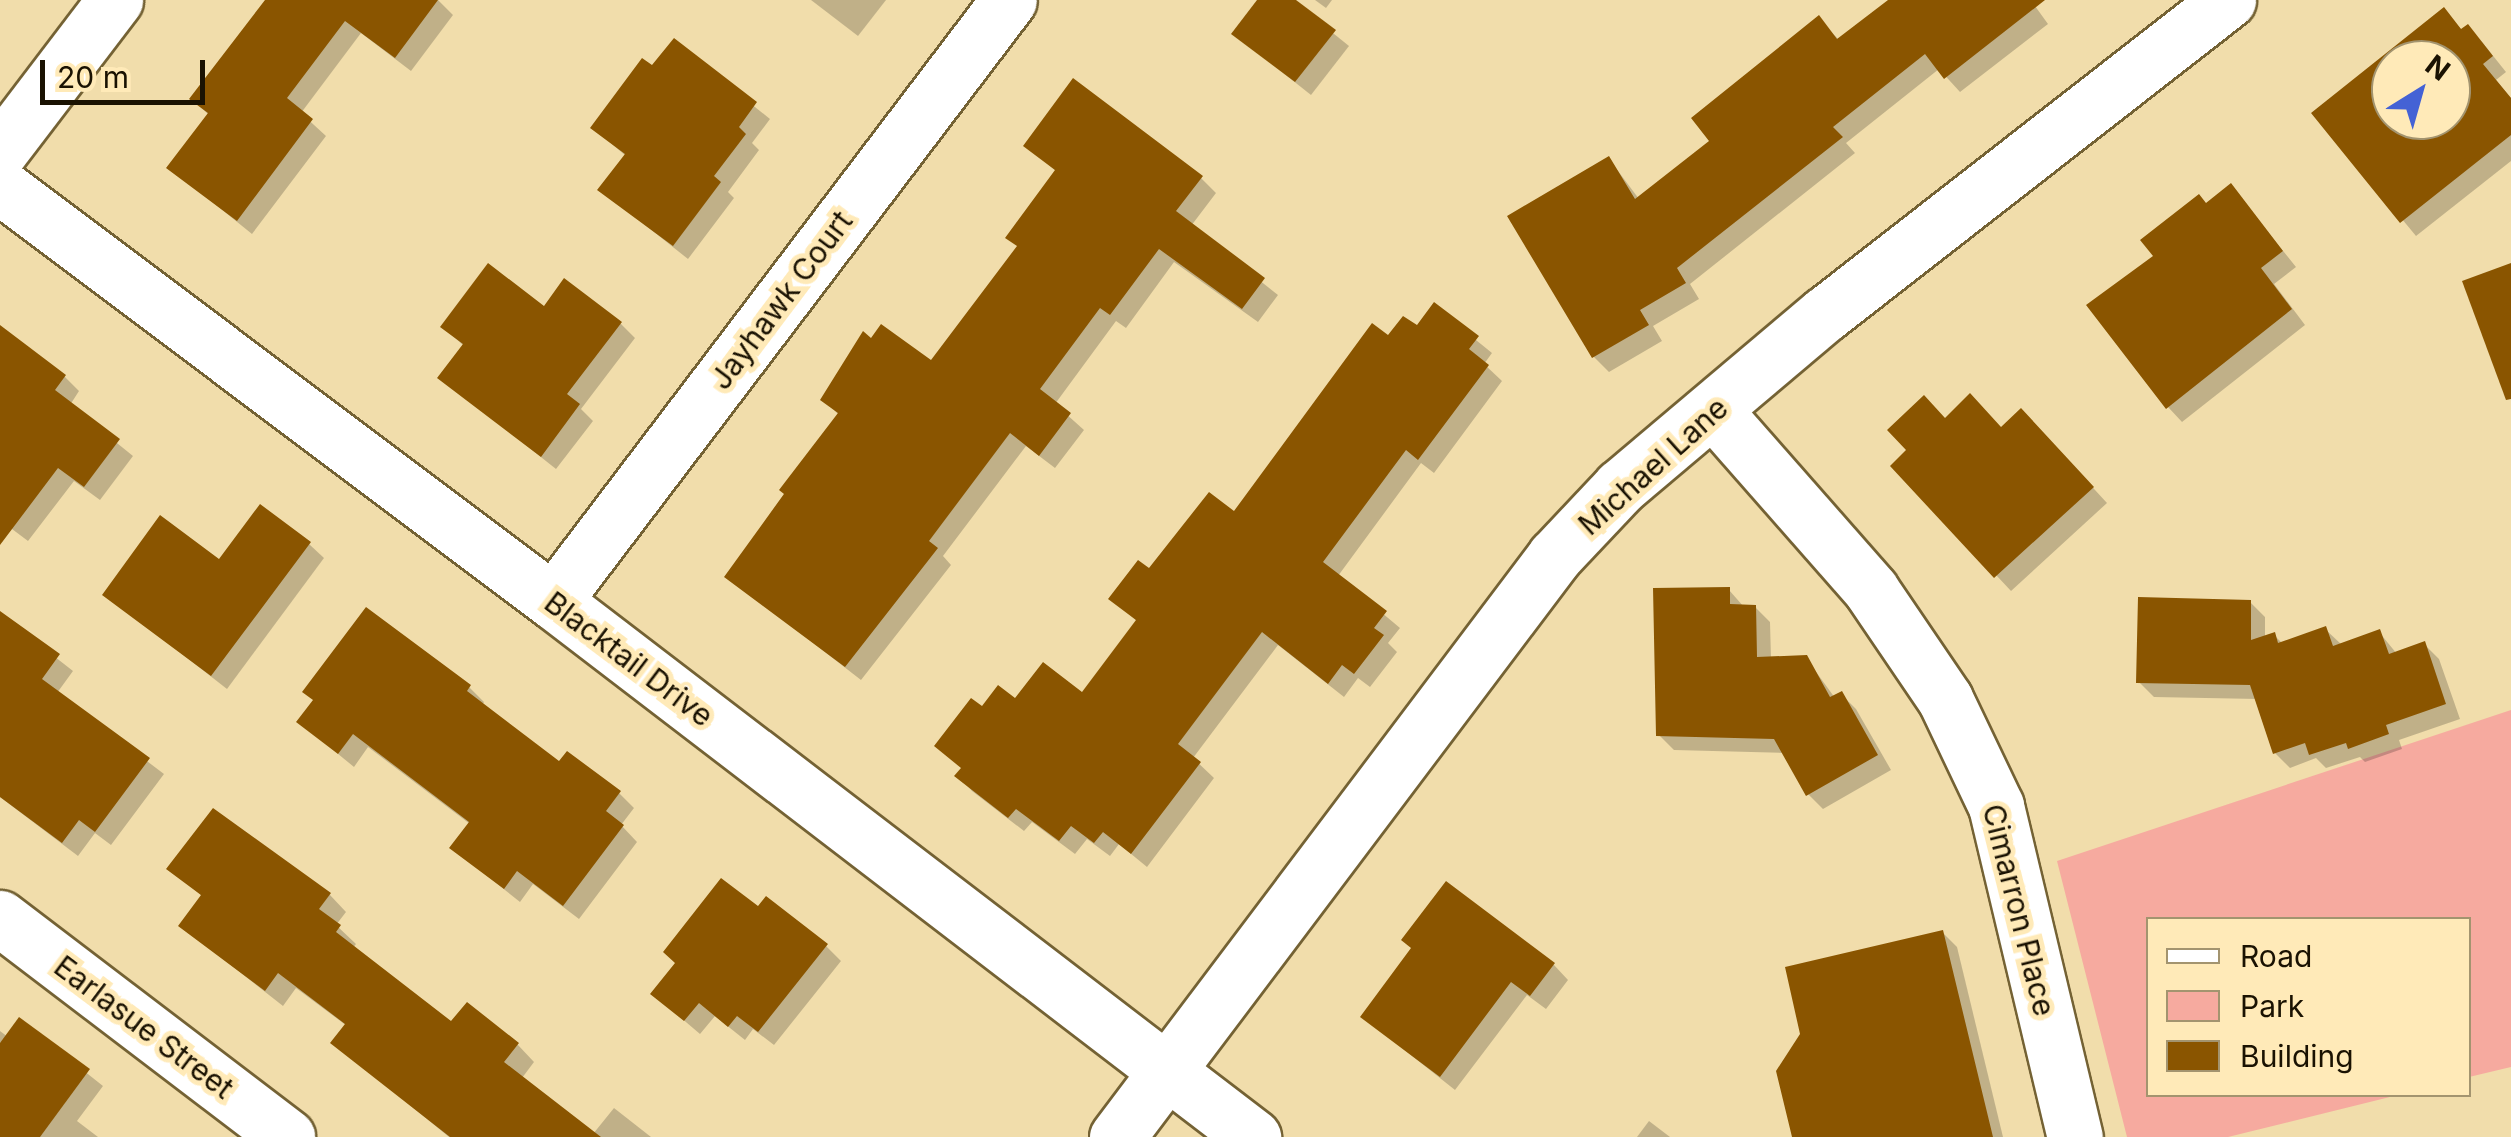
<!DOCTYPE html>
<html>
<head>
<meta charset="utf-8">
<style>
	body { margin:0 }
	#map { position:relative; width:2511px; height:1137px; overflow:hidden; background:#f1ddab; font-family:Inter,sans-serif }
	div>[style] { position:absolute }
	.green>* { inset:0; background:#f6aa9f }
	.shadow>* { inset:0; background:#0003 }
	.building>* { inset:0; background:#8a5500 }
	.roads { filter:drop-shadow(2px 0 #746234) drop-shadow(-2px 0 #746234) drop-shadow(0 2px #746234) drop-shadow(0 -2px #746234) }
	.minor>* { height:55px; margin:-27.5px; padding:0 27.5px; transform-origin:27.5px; border-radius:27.5px; background:#fff }
	span { translate:-50% -50%; white-space:nowrap; text-align:center; line-height:1.15; -webkit-text-stroke:10px #ffeab8; paint-order:stroke }
	.street-label { font-size:30px; color:#1a1202 }
	.legend { position:absolute; left:2146px; top:917px; width:325px; height:180px; box-sizing:border-box; background:#ffeab8; border:2px solid #a3946f; margin:0; padding:12px 18px; list-style:none; font-size:30px; color:#1a1202 }
	.legend li { display:flex; align-items:center; gap:20px; height:50px }
	.legend b { width:50px; border:2px solid #a3946f }
	.north { position:absolute; left:2371px; top:40px; width:100px; height:100px; box-sizing:border-box; background:#ffeab8; border:2px solid #a3946f; border-radius:50%; rotate:37deg; font-size:28px; font-weight:700; line-height:40px; text-align:center; color:#1a1202 }
	.north::after { content:''; display:block; margin:auto; width:35px; height:45px; background:#4462d5; clip-path:polygon(50% 0,100% 100%,50% 72%,0 100%) }
	.scale { position:absolute; left:40px; top:60px; width:165px; height:45px; box-sizing:border-box; border:5px solid #1a1202; border-top:0; padding-left:12px; font-size:30px; line-height:35px; white-space:nowrap; color:#1a1202; -webkit-text-stroke:8px #ffeab8; paint-order:stroke }
</style>
</head>
<body>
<div id="map">
	<div class="green">
		<div style="clip-path:polygon(2511px 710px,2511px 1067px,2469px 1077px,2468px 920px,2148px 920px,2148px 1094px,2398px 1095px,2228px 1137px,2127px 1137px,2057px 861px)"></div>
	</div>
	<div class="shadow">
		<div style="clip-path:polygon(308px 0,438px 0,453px 15px,411px 71px,361px 33px,301px 113px,326px 136px,252px 234px,169px 167px,209px 115px,192px 99px)"></div>
		<div style="clip-path:polygon(811px 0,886px 0,858px 36px)"></div>
		<div style="clip-path:polygon(1260px 0,1292px 0,1349px 46px,1311px 95px,1234px 34px)"></div>
		<div style="clip-path:polygon(1315px 0,1332px 0,1326px 8px)"></div>
		<div style="clip-path:polygon(1892px 0,2042px 0,2035px 6px,2048px 24px,1960px 92px,1939px 69px,1846px 143px,1855px 153px,1690px 284px,1699px 299px,1653px 326px,1662px 341px,1609px 372px,1594px 357px,1609px 159px,1639px 199px,1712px 141px,1819px 19px,1839px 40px)"></div>
		<div style="clip-path:polygon(evenodd,2443px 11px,2463px 31px,2482px 42px,2506px 72px,2496px 80px,2511px 98px,2511px 161px,2416px 236px,2315px 114px,2443px 11px,2391px 60px,2451px 60px,2451px 120px,2391px 120px,2391px 60px)"></div>
		<div style="clip-path:polygon(674px 42px,770px 119px,752px 143px,759px 150px,728px 192px,734px 198px,688px 259px,601px 190px,626px 156px,593px 128px)"></div>
		<div style="clip-path:polygon(1027px 146px,1201px 178px,1216px 193px,1191px 226px,1278px 295px,1258px 322px,1174px 262px,1126px 328px,1116px 321px,1055px 404px,1084px 430px,1055px 468px,1026px 446px,943px 556px,951px 565px,861px 680px,727px 576px,839px 415px,823px 399px,931px 364px,1019px 248px,1057px 172px)"></div>
		<div style="clip-path:polygon(2231px 186px,2296px 267px,2274px 284px,2305px 325px,2182px 422px,2168px 407px,2206px 205px)"></div>
		<div style="clip-path:polygon(1434px 306px,1492px 353px,1484px 364px,1502px 381px,1434px 473px,1421px 463px,1338px 576px,1400px 628px,1388px 643px,1397px 652px,1370px 687px,1358px 678px,1344px 697px,1278px 645px,1193px 758px,1214px 778px,1147px 867px,1119px 844px,1110px 856px,1087px 839px,1075px 854px,1032px 822px,1024px 831px,972px 791px,958px 776px,963px 769px,937px 746px,983px 710px,1016px 701px,1082px 696px,1138px 622px,1111px 598px,1234px 514px,1389px 339px,1418px 329px)"></div>
		<div style="clip-path:polygon(621px 324px,635px 338px,581px 409px,593px 421px,556px 469px,441px 378px,464px 346px,443px 327px)"></div>
		<div style="clip-path:polygon(0 346px,65px 377px,79px 391px,70px 405px,133px 456px,100px 500px,74px 481px,28px 541px,0 520px)"></div>
		<div style="clip-path:polygon(1945px 420px,2002px 430px,2036px 426px,2107px 503px,2011px 591px,1894px 466px)"></div>
		<div style="clip-path:polygon(309px 544px,324px 558px,227px 689px,105px 594px)"></div>
		<div style="clip-path:polygon(1729px 590px,1744px 607px,1755px 607px,1770px 622px,1771px 659px,1806px 658px,1835px 698px,1841px 694px,1856px 709px,1891px 770px,1823px 809px,1808px 794px,1785px 753px,1674px 750px,1659px 735px)"></div>
		<div style="clip-path:polygon(2250px 602px,2265px 617px,2265px 638px,2274px 635px,2283px 644px,2325px 629px,2342px 645px,2379px 632px,2397px 654px,2424px 644px,2439px 659px,2460px 719px,2399px 740px,2402px 749px,2365px 762px,2360px 757px,2326px 768px,2316px 758px,2290px 768px,2275px 753px,2257px 699px,2154px 697px,2139px 682px)"></div>
		<div style="clip-path:polygon(0 614px,73px 671px,57px 693px,164px 774px,111px 845px,95px 833px,78px 856px,0 797px)"></div>
		<div style="clip-path:polygon(469px 687px,484px 702px,482px 706px,560px 765px,619px 793px,634px 808px,621px 825px,637px 842px,579px 919px,533px 884px,520px 902px,452px 848px,470px 824px,368px 747px,354px 767px,299px 722px)"></div>
		<div style="clip-path:polygon(214px 811px,330px 895px,346px 912px,336px 925px,356px 944px,353px 948px,452px 1025px,467px 1006px,518px 1045px,534px 1062px,522px 1078px,593px 1134px,614px 1108px,651px 1137px,449px 1137px,334px 1043px,347px 1026px,296px 988px,283px 1006px,181px 926px,203px 897px,170px 868px)"></div>
		<div style="clip-path:polygon(758px 910px,826px 946px,841px 961px,774px 1045px,753px 1029px,745px 1040px,715px 1016px,700px 1034px,653px 994px,678px 964px)"></div>
		<div style="clip-path:polygon(1942px 932px,1957px 947px,2003px 1137px,1794px 1137px)"></div>
		<div style="clip-path:polygon(1413px 949px,1554px 965px,1568px 980px,1546px 1009px,1527px 995px,1455px 1090px,1363px 1017px)"></div>
		<div style="clip-path:polygon(20px 1020px,103px 1086px,77px 1121px,98px 1137px,0 1137px,0 1031px,8px 1037px)"></div>
		<div style="clip-path:polygon(1649px 1121px,1670px 1137px,1637px 1137px)"></div>
	</div>
	<div class="building">
		<div style="clip-path:polygon(265px 0,438px 0,395px 58px,345px 21px,287px 98px,313px 119px,237px 221px,166px 168px,208px 113px,189px 99px)"></div>
		<div style="clip-path:polygon(1257px 0,1296px 0,1336px 30px,1295px 82px,1231px 34px)"></div>
		<div style="clip-path:polygon(1888px 0,2045px 0,1944px 79px,1925px 54px,1833px 127px,1843px 137px,1677px 268px,1686px 283px,1640px 310px,1649px 325px,1592px 358px,1507px 216px,1609px 156px,1635px 199px,1709px 141px,1691px 118px,1819px 15px,1837px 39px)"></div>
		<div style="clip-path:polygon(evenodd,2444px 7px,2461px 29px,2468px 24px,2493px 56px,2483px 64px,2511px 98px,2511px 135px,2400px 223px,2311px 113px,2444px 7px,2391px 60px,2451px 60px,2451px 120px,2391px 120px,2391px 60px)"></div>
		<div style="clip-path:polygon(674px 38px,757px 102px,739px 127px,746px 134px,714px 176px,721px 182px,673px 246px,597px 190px,625px 154px,590px 128px,642px 58px,652px 65px)"></div>
		<div style="clip-path:polygon(1073px 78px,1203px 176px,1176px 211px,1265px 278px,1242px 309px,1159px 249px,1110px 315px,1100px 308px,1040px 389px,1071px 413px,1039px 456px,1010px 433px,929px 541px,938px 548px,845px 667px,724px 577px,784px 494px,779px 490px,838px 413px,820px 400px,863px 331px,871px 338px,881px 324px,931px 360px,1017px 246px,1005px 238px,1055px 170px,1023px 146px)"></div>
		<div style="clip-path:polygon(2231px 183px,2283px 251px,2261px 268px,2292px 309px,2166px 409px,2086px 305px,2153px 256px,2140px 240px,2199px 194px,2206px 203px)"></div>
		<div style="clip-path:polygon(488px 263px,544px 306px,564px 278px,622px 322px,567px 394px,580px 404px,541px 457px,437px 378px,463px 344px,440px 327px)"></div>
		<div style="clip-path:polygon(2511px 263px,2511px 399px,2506px 400px,2462px 281px)"></div>
		<div style="clip-path:polygon(1434px 302px,1479px 336px,1469px 349px,1489px 365px,1418px 460px,1406px 450px,1323px 562px,1387px 611px,1374px 628px,1384px 635px,1354px 674px,1342px 665px,1328px 684px,1262px 632px,1178px 744px,1201px 762px,1131px 854px,1103px 832px,1094px 843px,1071px 826px,1059px 841px,1016px 809px,1008px 818px,954px 776px,961px 768px,934px 746px,971px 698px,982px 706px,998px 685px,1015px 698px,1043px 662px,1082px 692px,1136px 620px,1108px 599px,1138px 560px,1149px 568px,1209px 492px,1234px 511px,1372px 323px,1388px 335px,1403px 316px,1417px 325px)"></div>
		<div style="clip-path:polygon(0 325px,66px 375px,55px 390px,120px 439px,84px 487px,58px 468px,0 545px)"></div>
		<div style="clip-path:polygon(1970px 393px,2001px 427px,2021px 408px,2094px 487px,1994px 578px,1890px 466px,1906px 450px,1887px 430px,1924px 395px,1945px 418px)"></div>
		<div style="clip-path:polygon(260px 504px,311px 542px,211px 676px,102px 595px,160px 515px,219px 559px)"></div>
		<div style="clip-path:polygon(1730px 587px,1730px 604px,1756px 605px,1757px 657px,1807px 655px,1830px 697px,1842px 691px,1878px 755px,1806px 796px,1774px 739px,1656px 736px,1653px 588px)"></div>
		<div style="clip-path:polygon(2138px 597px,2251px 600px,2251px 640px,2275px 632px,2278px 643px,2326px 626px,2333px 646px,2380px 629px,2389px 654px,2425px 641px,2446px 704px,2386px 725px,2389px 734px,2348px 749px,2346px 743px,2309px 755px,2305px 743px,2273px 754px,2250px 685px,2136px 683px)"></div>
		<div style="clip-path:polygon(366px 607px,471px 685px,467px 691px,559px 761px,567px 751px,621px 791px,606px 811px,624px 825px,563px 906px,517px 871px,504px 889px,449px 848px,469px 822px,353px 734px,338px 754px,296px 722px,313px 700px,302px 692px)"></div>
		<div style="clip-path:polygon(0 611px,60px 654px,42px 679px,150px 758px,95px 832px,79px 820px,62px 843px,0 797px)"></div>
		<div style="clip-path:polygon(213px 808px,331px 893px,319px 909px,341px 925px,336px 932px,451px 1021px,467px 1002px,519px 1043px,504px 1062px,601px 1137px,450px 1137px,330px 1043px,345px 1024px,278px 973px,265px 991px,178px 926px,201px 895px,166px 869px)"></div>
		<div style="clip-path:polygon(721px 878px,758px 906px,766px 896px,828px 944px,758px 1032px,737px 1016px,728px 1027px,699px 1003px,684px 1021px,650px 994px,675px 963px,663px 952px)"></div>
		<div style="clip-path:polygon(1446px 881px,1555px 963px,1530px 996px,1511px 982px,1440px 1077px,1360px 1017px,1411px 948px,1401px 940px)"></div>
		<div style="clip-path:polygon(1943px 930px,1993px 1137px,1792px 1137px,1776px 1071px,1800px 1034px,1785px 967px)"></div>
		<div style="clip-path:polygon(19px 1017px,90px 1069px,40px 1137px,0 1137px,0 1043px)"></div>
	</div>
	<div class="roads">
		<div class="minor">
			<div style="left:0;top:151px;width:190px;rotate:-52.7deg"></div>
			<div style="left:0;top:186px;width:691px;rotate:36.89deg"></div>
			<div style="left:553px;top:601px;width:882px;rotate:37.44deg"></div>
			<div style="left:1714px;top:411px;width:238px;rotate:48.7deg"></div>
			<div style="left:1871px;top:590px;width:132px;rotate:55.8deg"></div>
			<div style="left:1945px;top:699px;width:119px;rotate:64.5deg"></div>
			<div style="left:1996px;top:806px;width:340px;rotate:76.6deg"></div>
			<div style="left:553px;top:601px;width:754px;rotate:-52.81deg"></div>
			<div style="left:0;top:918px;width:361px;rotate:37.3deg"></div>
			<div style="left:1117px;top:1137px;width:728px;rotate:-52.99deg"></div>
			<div style="left:1555px;top:556px;width:95px;rotate:-46.7deg"></div>
			<div style="left:1620px;top:487px;width:268px;rotate:-40.2deg"></div>
			<div style="left:1825px;top:314px;width:511px;rotate:-37.92deg"></div>
		</div>
	</div>
	<div class="street-label">
		<span style="left:781px;top:300px;rotate:-53deg">Jayhawk Court</span>
		<span style="left:1653px;top:466px;rotate:-42deg">Michael Lane</span>
		<span style="left:629px;top:659px;rotate:37deg">Blacktail Drive</span>
		<span style="left:2019px;top:910px;rotate:76deg">Cimarron Place</span>
		<span style="left:144px;top:1027px;rotate:37deg">Earlasue Street</span>
	</div>
	<ul class="legend">
	<li><b style="height:12px;background:#fff"></b>Road</li>
	<li><b style="height:28px;background:#f6aa9f"></b>Park</li>
	<li><b style="height:28px;background:#8a5500"></b>Building</li>
	</ul>
	<div class="north">N</div>
	<div class="scale">20 m</div>
</div>
</body>
</html>
